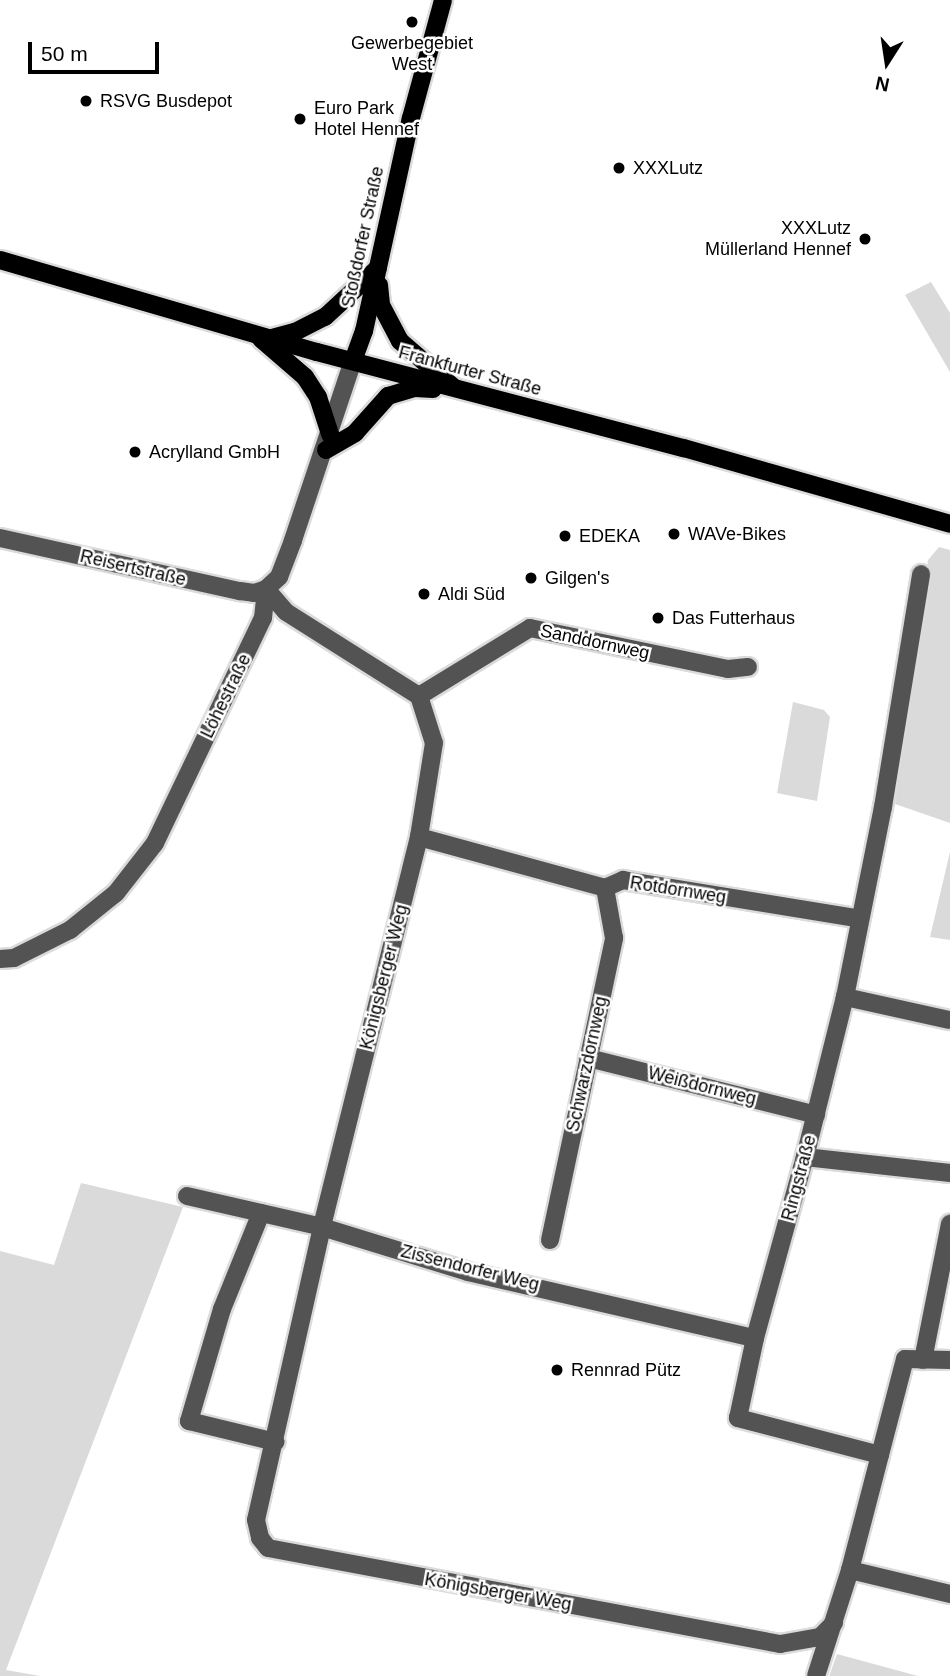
<!DOCTYPE html>
<html>
<head>
<meta charset="utf-8">
<style>
	body { margin:0 }
	#map { position:relative; width:950px; height:1676px; overflow:hidden; background:#fff; font-family:Helvetica,sans-serif }
	div>[style] { position:absolute }
	.green>* { inset:0; background:#dadada }
	.roads { filter:drop-shadow(2px 0 #dbdbdb) drop-shadow(-2px 0 #dbdbdb) drop-shadow(0 2px #dbdbdb) drop-shadow(0 -2px #dbdbdb) }
	.minor>* { height:18px; margin:-9px; padding:0 9px; transform-origin:9px; border-radius:9px; background:#535353 }
	.major>* { height:18px; margin:-9px; padding:0 9px; transform-origin:9px; border-radius:9px; background:#000 }
	.dots>* { width:19px; height:19px; translate:-50% -50%; box-sizing:border-box; border:4px solid #fff; border-radius:50% }
	span { translate:-50% -50%; white-space:nowrap; text-align:center; line-height:1.15; -webkit-text-stroke:5px #fff; paint-order:stroke }
	.poi-label { font-size:18px; color:#000 }
	.left { translate:0 -50%; text-align:left }
	.right { translate:-100% -50%; text-align:right }
	.street-label { font-size:18px; color:#000 }
	.north { position:absolute; left:852px; top:28px; width:70px; height:70px; -webkit-text-stroke:5px #fff; paint-order:stroke; rotate:192deg; font-size:19px; font-weight:700; line-height:28px; text-align:center; color:#000 }
	.north::after { content:''; display:block; margin:auto; width:24px; height:32px; background:#000; clip-path:polygon(50% 0,100% 100%,50% 72%,0 100%) }
	.scale { position:absolute; left:28px; top:42px; width:131px; height:32px; box-sizing:border-box; border:4px solid #000; border-top:0; padding-left:9px; font-size:21px; line-height:24px; white-space:nowrap; color:#000; -webkit-text-stroke:5px #fff; paint-order:stroke }
</style>
</head>
<body>
<div id="map">
	<div class="green">
		<div style="clip-path:polygon(931px 282px,950px 313px,950px 372px,905px 295px)"></div>
		<div style="clip-path:polygon(939px 547px,950px 550px,950px 823px,895px 804px,928px 560px)"></div>
		<div style="clip-path:polygon(793px 702px,824px 710px,830px 717px,817px 801px,777px 793px)"></div>
		<div style="clip-path:polygon(950px 852px,950px 940px,930px 937px)"></div>
		<div style="clip-path:polygon(81px 1183px,183px 1207px,6px 1670px,40px 1676px,0 1676px,0 1251px,54px 1265px)"></div>
		<div style="clip-path:polygon(837px 1654px,918px 1676px,829px 1676px)"></div>
	</div>
	<div class="roads">
		<div class="minor">
			<div style="left:0;top:538px;width:246px;rotate:12.5deg"></div>
			<div style="left:240px;top:591px;width:14px;rotate:8deg"></div>
			<div style="left:254px;top:593px;width:13px;rotate:-18deg"></div>
			<div style="left:266px;top:589px;width:30px;rotate:49deg"></div>
			<div style="left:286px;top:612px;width:157px;rotate:32.3deg"></div>
			<div style="left:419px;top:696px;width:49px;rotate:72.3deg"></div>
			<div style="left:434px;top:743px;width:95px;rotate:99.1deg"></div>
			<div style="left:419px;top:837px;width:402px;rotate:104deg"></div>
			<div style="left:322px;top:1227px;width:300px;rotate:102.7deg"></div>
			<div style="left:256px;top:1520px;width:18px;rotate:77deg"></div>
			<div style="left:260px;top:1538px;width:13px;rotate:51deg"></div>
			<div style="left:268px;top:1548px;width:521px;rotate:10.62deg"></div>
			<div style="left:780px;top:1644px;width:41px;rotate:-9.9deg"></div>
			<div style="left:820px;top:1637px;width:20px;rotate:-45deg"></div>
			<div style="left:419px;top:696px;width:130px;rotate:-31.5deg"></div>
			<div style="left:530px;top:628px;width:202px;rotate:11.7deg"></div>
			<div style="left:728px;top:669px;width:20px;rotate:-6deg"></div>
			<div style="left:419px;top:837px;width:193px;rotate:15.3deg"></div>
			<div style="left:605px;top:888px;width:20px;rotate:-24deg"></div>
			<div style="left:623px;top:880px;width:240px;rotate:9.3deg"></div>
			<div style="left:0;top:959px;width:14px;rotate:-4deg"></div>
			<div style="left:14px;top:958px;width:63px;rotate:-26.6deg"></div>
			<div style="left:70px;top:930px;width:59px;rotate:-38.8deg"></div>
			<div style="left:116px;top:893px;width:63px;rotate:-52deg"></div>
			<div style="left:155px;top:843px;width:250px;rotate:-64.4deg"></div>
			<div style="left:263px;top:618px;width:29px;rotate:-84deg"></div>
			<div style="left:266px;top:589px;width:18px;rotate:-43deg"></div>
			<div style="left:279px;top:577px;width:40px;rotate:-69deg"></div>
			<div style="left:293px;top:540px;width:189px;rotate:-71.5deg"></div>
			<div style="left:845px;top:997px;width:107px;rotate:12.4deg"></div>
			<div style="left:588px;top:1058px;width:235px;rotate:14deg"></div>
			<div style="left:805px;top:1157px;width:146px;rotate:6.3deg"></div>
			<div style="left:187px;top:1196px;width:139px;rotate:12.9deg"></div>
			<div style="left:322px;top:1227px;width:153px;rotate:17.1deg"></div>
			<div style="left:468px;top:1272px;width:294px;rotate:13deg"></div>
			<div style="left:261px;top:1213px;width:104px;rotate:112.1deg"></div>
			<div style="left:222px;top:1309px;width:117px;rotate:106.4deg"></div>
			<div style="left:189px;top:1421px;width:89px;rotate:13.6deg"></div>
			<div style="left:550px;top:1240px;width:309px;rotate:-78deg"></div>
			<div style="left:614px;top:938px;width:51px;rotate:-100.2deg"></div>
			<div style="left:923px;top:1360px;width:139px;rotate:-78.8deg"></div>
			<div style="left:880px;top:1455px;width:147px;rotate:-165.4deg"></div>
			<div style="left:738px;top:1418px;width:82px;rotate:-78deg"></div>
			<div style="left:755px;top:1338px;width:188px;rotate:-74.6deg"></div>
			<div style="left:805px;top:1157px;width:165px;rotate:-76deg"></div>
			<div style="left:845px;top:997px;width:194px;rotate:-78.7deg"></div>
			<div style="left:883px;top:807px;width:236px;rotate:-80.7deg"></div>
			<div style="left:850px;top:1570px;width:103px;rotate:13.5deg"></div>
			<div style="left:816px;top:1676px;width:111px;rotate:-72.2deg"></div>
			<div style="left:850px;top:1570px;width:218px;rotate:-75.4deg"></div>
			<div style="left:905px;top:1359px;width:45px;rotate:1.3deg"></div>
		</div>
		<div class="major">
			<div style="left:0;top:260px;width:330px;rotate:16.2deg"></div>
			<div style="left:317px;top:352px;width:379px;rotate:14.7deg"></div>
			<div style="left:684px;top:448px;width:277px;rotate:15.9deg"></div>
			<div style="left:379px;top:285px;width:20px;rotate:84deg"></div>
			<div style="left:381px;top:305px;width:41px;rotate:62.2deg"></div>
			<div style="left:400px;top:341px;width:69px;rotate:40.9deg"></div>
			<div style="left:272px;top:338px;width:24px;rotate:-15deg"></div>
			<div style="left:295px;top:332px;width:34px;rotate:-27deg"></div>
			<div style="left:325px;top:317px;width:72px;rotate:-42.8deg"></div>
			<div style="left:261px;top:339px;width:58px;rotate:40.8deg"></div>
			<div style="left:305px;top:377px;width:24px;rotate:57deg"></div>
			<div style="left:318px;top:397px;width:40px;rotate:72deg"></div>
			<div style="left:353px;top:361px;width:32px;rotate:-70deg"></div>
			<div style="left:364px;top:331px;width:218px;rotate:-77.6deg"></div>
			<div style="left:411px;top:118px;width:122px;rotate:-74.8deg"></div>
			<div style="left:326px;top:450px;width:34px;rotate:-30deg"></div>
			<div style="left:355px;top:433px;width:50px;rotate:-48.3deg"></div>
			<div style="left:388px;top:396px;width:28px;rotate:-17deg"></div>
			<div style="left:415px;top:388px;width:18px;rotate:3deg"></div>
		</div>
	</div>
	<div class="dots">
		<div style="left:412px;top:22px;background:#000"></div>
		<div style="left:86px;top:101px;background:#000"></div>
		<div style="left:300px;top:119px;background:#000"></div>
		<div style="left:619px;top:168px;background:#000"></div>
		<div style="left:865px;top:239px;background:#000"></div>
		<div style="left:135px;top:452px;background:#000"></div>
		<div style="left:674px;top:534px;background:#000"></div>
		<div style="left:565px;top:536px;background:#000"></div>
		<div style="left:531px;top:578px;background:#000"></div>
		<div style="left:424px;top:594px;background:#000"></div>
		<div style="left:658px;top:618px;background:#000"></div>
		<div style="left:557px;top:1370px;background:#000"></div>
	</div>
	<div class="poi-label">
		<span style="left:412px;top:54px">Gewerbegebiet<br>West</span>
		<span class="left" style="left:100px;top:101px">RSVG Busdepot</span>
		<span class="left" style="left:314px;top:119px">Euro Park<br>Hotel Hennef</span>
		<span class="left" style="left:633px;top:168px">XXXLutz</span>
		<span class="right" style="left:851px;top:239px">XXXLutz<br>Müllerland Hennef</span>
		<span class="left" style="left:149px;top:452px">Acrylland GmbH</span>
		<span class="left" style="left:688px;top:534px">WAVe-Bikes</span>
		<span class="left" style="left:579px;top:536px">EDEKA</span>
		<span class="left" style="left:545px;top:578px">Gilgen's</span>
		<span class="left" style="left:438px;top:594px">Aldi Süd</span>
		<span class="left" style="left:672px;top:618px">Das Futterhaus</span>
		<span class="left" style="left:571px;top:1370px">Rennrad Pütz</span>
	</div>
	<div class="street-label">
		<span style="left:363px;top:237px;rotate:-78deg">Stoßdorfer Straße</span>
		<span style="left:470px;top:371px;rotate:15deg">Frankfurter Straße</span>
		<span style="left:133px;top:568px;rotate:13deg">Reisertstraße</span>
		<span style="left:595px;top:642px;rotate:12deg">Sanddornweg</span>
		<span style="left:226px;top:696px;rotate:-64deg">Löhestraße</span>
		<span style="left:678px;top:890px;rotate:9deg">Rotdornweg</span>
		<span style="left:384px;top:977px;rotate:-76deg">Königsberger Weg</span>
		<span style="left:587px;top:1064px;rotate:-78deg">Schwarzdornweg</span>
		<span style="left:702px;top:1086px;rotate:14deg">Weißdornweg</span>
		<span style="left:799px;top:1178px;rotate:-75deg">Ringstraße</span>
		<span style="left:470px;top:1268px;rotate:14deg">Zissendorfer Weg</span>
		<span style="left:498px;top:1592px;rotate:10deg">Königsberger Weg</span>
	</div>
	<div class="north">N</div>
	<div class="scale">50 m</div>
</div>
</body>
</html>
